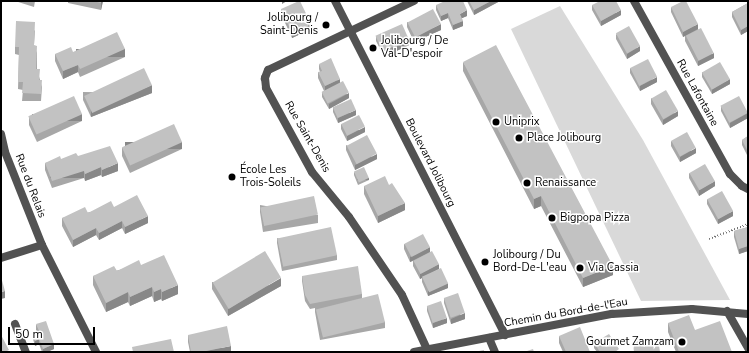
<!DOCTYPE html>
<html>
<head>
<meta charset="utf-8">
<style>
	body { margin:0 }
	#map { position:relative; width:749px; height:353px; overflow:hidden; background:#fff; font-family:"Nunito Sans",sans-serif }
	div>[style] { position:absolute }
	.green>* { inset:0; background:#d9d9d9 }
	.path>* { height:2px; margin-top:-1px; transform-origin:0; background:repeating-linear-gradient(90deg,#747474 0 1px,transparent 0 3px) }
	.minor>* { height:8px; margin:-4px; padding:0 4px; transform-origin:4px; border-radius:4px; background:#525252 }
	.tertiary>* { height:8px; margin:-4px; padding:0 4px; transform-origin:4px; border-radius:4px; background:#525252 }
	.wall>* { inset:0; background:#a7a7a7 }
	.shaded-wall>* { inset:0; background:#888; transform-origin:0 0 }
	.building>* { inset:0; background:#c2c2c2; transform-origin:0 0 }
	.dots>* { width:11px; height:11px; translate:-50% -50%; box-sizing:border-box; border:2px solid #fff; border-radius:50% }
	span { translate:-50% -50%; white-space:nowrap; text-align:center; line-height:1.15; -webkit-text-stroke:3px #fff; paint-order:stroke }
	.poi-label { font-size:11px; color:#000 }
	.right { translate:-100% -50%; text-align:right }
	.left { translate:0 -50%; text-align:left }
	.street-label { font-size:11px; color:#000 }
	.frame { position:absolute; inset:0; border:2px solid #000; pointer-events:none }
	.scale { position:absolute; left:8px; top:327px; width:87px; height:18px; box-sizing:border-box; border:2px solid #000; border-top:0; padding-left:5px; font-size:12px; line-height:14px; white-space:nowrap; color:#000; -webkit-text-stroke:3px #fff; paint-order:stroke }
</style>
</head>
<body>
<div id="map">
	<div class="green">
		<div style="clip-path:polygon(560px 6px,643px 140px,730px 300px,641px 301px,511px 29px)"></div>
	</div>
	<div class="path">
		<div style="left:709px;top:239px;width:42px;rotate:-21deg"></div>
	</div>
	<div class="minor">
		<div style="left:335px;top:1px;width:375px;rotate:63deg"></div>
		<div style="left:414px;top:1px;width:161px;rotate:154.7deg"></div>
		<div style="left:268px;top:70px;width:9px;rotate:111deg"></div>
		<div style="left:265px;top:78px;width:10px;rotate:84deg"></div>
		<div style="left:266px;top:88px;width:96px;rotate:61.3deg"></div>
		<div style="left:312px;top:172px;width:58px;rotate:50.6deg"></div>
		<div style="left:349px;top:217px;width:94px;rotate:55.8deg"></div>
		<div style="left:402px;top:295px;width:60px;rotate:65.2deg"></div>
		<div style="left:634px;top:1px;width:198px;rotate:61deg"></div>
		<div style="left:730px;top:174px;width:17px;rotate:45deg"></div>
		<div style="left:742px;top:186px;width:7px;rotate:27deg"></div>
		<div style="left:1px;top:134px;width:18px;rotate:77deg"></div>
		<div style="left:5px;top:152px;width:100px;rotate:68.3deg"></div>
		<div style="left:42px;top:245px;width:120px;rotate:63.2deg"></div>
		<div style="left:1px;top:258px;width:43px;rotate:-17.6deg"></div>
		<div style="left:727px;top:311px;width:43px;rotate:60.4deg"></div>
		<div style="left:15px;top:324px;width:30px;rotate:69deg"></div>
		<div style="left:489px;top:338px;width:15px;rotate:67deg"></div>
	</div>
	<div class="tertiary">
		<div style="left:414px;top:352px;width:202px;rotate:-10.9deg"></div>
		<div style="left:612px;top:314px;width:80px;rotate:-3.6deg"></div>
		<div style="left:692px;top:309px;width:56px;rotate:5.1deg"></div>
	</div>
	<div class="wall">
		<div style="clip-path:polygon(15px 1px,35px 1px,34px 7px)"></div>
		<div style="clip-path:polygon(68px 1px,103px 1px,101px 10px,68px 3px)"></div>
		<div style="clip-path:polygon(467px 1px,500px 1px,474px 15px)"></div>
		<div style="clip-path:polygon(748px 3px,748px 31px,741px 35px,732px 17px,732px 12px)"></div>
		<div style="clip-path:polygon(436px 5px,467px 16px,462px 18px,463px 26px,453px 30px,448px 18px,441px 21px,436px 10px)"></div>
		<div style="clip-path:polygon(592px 5px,621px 15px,601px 26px,592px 10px)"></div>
		<div style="clip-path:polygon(671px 7px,698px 29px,714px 58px,698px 66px,685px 41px,685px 36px,683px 37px,671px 12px)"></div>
		<div style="clip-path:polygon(281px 9px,311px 29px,292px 38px,281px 14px)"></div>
		<div style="clip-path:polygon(407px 22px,441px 30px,414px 42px,407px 27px)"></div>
		<div style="clip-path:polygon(35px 30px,34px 45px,37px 53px,37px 69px,42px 87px,41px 101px,22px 101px,23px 90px,18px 89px,19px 55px,15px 54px,15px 47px)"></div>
		<div style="clip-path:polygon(616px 34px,640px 51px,627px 59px,616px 39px)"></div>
		<div style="clip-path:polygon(376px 36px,409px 45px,384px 57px,376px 41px)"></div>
		<div style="clip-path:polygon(73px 52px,125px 57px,80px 77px,78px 72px,63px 79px,55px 61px,55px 54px)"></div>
		<div style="clip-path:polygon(463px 62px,613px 275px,583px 287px,541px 206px,534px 209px,463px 71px)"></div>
		<div style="clip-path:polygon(319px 64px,340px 83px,349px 98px,329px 109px,322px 97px,322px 92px,324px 91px,318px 78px,318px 72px,320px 72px,319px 69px)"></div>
		<div style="clip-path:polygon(630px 68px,657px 82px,640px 91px,630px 73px)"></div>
		<div style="clip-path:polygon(702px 72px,730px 84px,712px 94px,702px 77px)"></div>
		<div style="clip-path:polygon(83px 92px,152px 93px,91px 117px,83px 100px)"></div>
		<div style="clip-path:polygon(651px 98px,678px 116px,663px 125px,651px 104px)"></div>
		<div style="clip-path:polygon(721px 106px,748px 112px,748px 118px,730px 128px,721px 111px)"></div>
		<div style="clip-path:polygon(333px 107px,356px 115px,338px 123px,333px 112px)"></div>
		<div style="clip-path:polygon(29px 117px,82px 121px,37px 142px,29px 125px)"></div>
		<div style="clip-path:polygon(341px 124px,365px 132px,347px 141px,341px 129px)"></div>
		<div style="clip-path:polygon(748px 136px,748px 157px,742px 145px,742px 140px)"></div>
		<div style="clip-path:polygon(671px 141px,696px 153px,680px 162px,671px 146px)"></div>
		<div style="clip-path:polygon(346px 145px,377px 159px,355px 170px,346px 150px)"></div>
		<div style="clip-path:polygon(122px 148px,182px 149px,130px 173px,122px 156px)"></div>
		<div style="clip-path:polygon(78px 156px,118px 171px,102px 177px,101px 175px,85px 181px,84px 178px,52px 188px,45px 170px,45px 163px)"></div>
		<div style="clip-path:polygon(354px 172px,369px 180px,358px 185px,354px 175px)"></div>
		<div style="clip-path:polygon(689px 173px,715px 186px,699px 196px,689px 178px)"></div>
		<div style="clip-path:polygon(389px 185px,405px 210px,378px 223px,364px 194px,364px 186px)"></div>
		<div style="clip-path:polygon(707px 199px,733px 216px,718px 224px,707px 204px)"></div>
		<div style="clip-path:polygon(260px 205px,318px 215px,318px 223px,263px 232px,260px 212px)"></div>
		<div style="clip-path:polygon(114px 207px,148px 223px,125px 234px,122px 228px,99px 240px,96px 235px,73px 247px,62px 226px,62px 218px)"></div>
		<div style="clip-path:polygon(748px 227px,748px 251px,739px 254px,734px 237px,734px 231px)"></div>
		<div style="clip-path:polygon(277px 238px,337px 255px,337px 260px,282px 271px,277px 243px)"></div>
		<div style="clip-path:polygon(404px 244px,430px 252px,439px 269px,433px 272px,448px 288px,428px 296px,422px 282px,422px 278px,420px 279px,413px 266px,413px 261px,410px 262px,404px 249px)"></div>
		<div style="clip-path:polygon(141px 265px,178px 294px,162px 301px,161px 299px,154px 302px,152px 296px,130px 306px,128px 302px,106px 312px,93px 285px,93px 276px)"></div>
		<div style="clip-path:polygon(302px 276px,362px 294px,362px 298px,385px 322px,385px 328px,320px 340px,315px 312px,315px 308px,310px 309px,305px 301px,302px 281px)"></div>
		<div style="clip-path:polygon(212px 282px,281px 286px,228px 316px,212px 289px)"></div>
		<div style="clip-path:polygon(444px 298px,465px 319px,451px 324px,444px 303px)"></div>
		<div style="clip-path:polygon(427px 306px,447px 323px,433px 328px,427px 311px)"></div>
		<div style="clip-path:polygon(668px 323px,695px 330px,732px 352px,676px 352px,668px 332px)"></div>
		<div style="clip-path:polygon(36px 324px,54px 349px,47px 352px,42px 352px,39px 344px,35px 346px,33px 339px,33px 334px,37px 332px,36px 330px)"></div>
		<div style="clip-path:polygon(188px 335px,231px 352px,190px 352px,188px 342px)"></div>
		<div style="clip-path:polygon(559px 336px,590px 352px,563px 352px,559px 343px)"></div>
		<div style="clip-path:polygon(594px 343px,619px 352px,597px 352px,594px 348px)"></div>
	</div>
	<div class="shaded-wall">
		<div style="clip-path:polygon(101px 1px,103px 1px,101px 10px)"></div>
		<div style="clip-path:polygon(282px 1px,287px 1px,282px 4px)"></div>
		<div style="clip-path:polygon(491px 1px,500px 1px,474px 15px,474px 10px)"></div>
		<div style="clip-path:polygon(467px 10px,467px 16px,460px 19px,460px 14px)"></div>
		<div style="clip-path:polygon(621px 10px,621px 15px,601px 26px,601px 21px)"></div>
		<div style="clip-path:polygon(448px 13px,448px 18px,441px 21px,441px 16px)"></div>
		<div style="clip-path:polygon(463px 21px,463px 26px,453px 30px,453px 25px)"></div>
		<div style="clip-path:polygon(311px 24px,311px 29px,292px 38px,292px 33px)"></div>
		<div style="clip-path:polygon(441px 24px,441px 30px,414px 42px,414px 37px)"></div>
		<div style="clip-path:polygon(698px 24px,698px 29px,683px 37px,683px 32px)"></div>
		<div style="clip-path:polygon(748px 26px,748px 31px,741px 35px,741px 30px)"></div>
		<div style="clip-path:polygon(409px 40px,409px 45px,384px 57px,384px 52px)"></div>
		<div style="clip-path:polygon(640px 46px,640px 51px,627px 59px,627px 54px)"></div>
		<div style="left:125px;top:49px;width:8px;height:49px;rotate:90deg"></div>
		<div style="clip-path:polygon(714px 53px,714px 58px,698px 66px,698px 61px)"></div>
		<div style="clip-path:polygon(78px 65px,78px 72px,63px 79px,63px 71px)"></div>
		<div style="clip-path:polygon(657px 77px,657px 82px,640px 91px,640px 86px)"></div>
		<div style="clip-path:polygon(340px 79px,340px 84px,325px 91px,325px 86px)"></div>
		<div style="clip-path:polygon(730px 79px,730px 84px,712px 94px,712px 89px)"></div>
		<div style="clip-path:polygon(152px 85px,152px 93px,91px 117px,91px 110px)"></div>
		<div style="clip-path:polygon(349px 93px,349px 98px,329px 109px,329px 104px)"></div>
		<div style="clip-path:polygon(356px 110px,356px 115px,338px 123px,338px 118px)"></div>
		<div style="clip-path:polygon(678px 111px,678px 116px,663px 125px,663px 120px)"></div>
		<div style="clip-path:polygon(748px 113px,748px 118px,730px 128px,730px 123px)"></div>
		<div style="left:82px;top:114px;width:7px;height:50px;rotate:90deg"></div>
		<div style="clip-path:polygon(365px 127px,365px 132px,347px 141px,347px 136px)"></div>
		<div style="left:182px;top:142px;width:7px;height:57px;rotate:90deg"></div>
		<div style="clip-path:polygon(696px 148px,696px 153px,680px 162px,680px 157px)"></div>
		<div style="clip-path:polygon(377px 154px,377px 159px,355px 170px,355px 165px)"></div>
		<div style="clip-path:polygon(118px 163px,118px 171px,102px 177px,102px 170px)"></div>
		<div style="clip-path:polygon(101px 167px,101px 175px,85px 181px,85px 174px)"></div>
		<div style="left:84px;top:171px;width:7px;height:34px;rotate:90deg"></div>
		<div style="left:369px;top:178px;width:2px;height:12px;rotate:90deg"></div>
		<div style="clip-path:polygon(715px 181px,715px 186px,699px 196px,699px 190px)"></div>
		<div style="clip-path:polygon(541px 196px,541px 206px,534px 209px,534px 199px)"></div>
		<div style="clip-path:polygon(405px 203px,405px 210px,378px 223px,378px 216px)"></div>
		<div style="clip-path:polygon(733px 211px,733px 216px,718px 224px,718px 219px)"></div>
		<div style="clip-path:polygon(148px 216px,148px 223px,125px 234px,125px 227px)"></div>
		<div style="clip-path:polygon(122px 221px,122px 228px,99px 240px,99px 233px)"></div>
		<div style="clip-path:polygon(96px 228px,96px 235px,73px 247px,73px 240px)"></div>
		<div style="clip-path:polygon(748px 246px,748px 251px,739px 254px,739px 249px)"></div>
		<div style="clip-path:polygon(430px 247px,430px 252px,410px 262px,410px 257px)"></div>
		<div style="clip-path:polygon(439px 264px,439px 269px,420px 279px,420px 274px)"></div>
		<div style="clip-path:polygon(613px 266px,613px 275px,583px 287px,583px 278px)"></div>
		<div style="clip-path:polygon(281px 278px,281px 286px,228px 316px,228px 309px)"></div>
		<div style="clip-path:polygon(448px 283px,448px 288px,428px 296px,428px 291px)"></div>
		<div style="clip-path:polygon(178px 285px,178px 294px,162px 301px,162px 292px)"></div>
		<div style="clip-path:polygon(152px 287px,152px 296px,130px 306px,130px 297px)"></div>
		<div style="clip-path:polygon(161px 289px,161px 299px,154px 302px,154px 292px)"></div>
		<div style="clip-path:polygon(5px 291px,5px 298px,1px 299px,1px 292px)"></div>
		<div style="clip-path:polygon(128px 292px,128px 302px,106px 312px,106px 303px)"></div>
		<div style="clip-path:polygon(465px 313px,465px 319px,451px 324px,451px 319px)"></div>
		<div style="clip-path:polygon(447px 318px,447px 323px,433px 328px,433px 323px)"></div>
		<div style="clip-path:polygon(39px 339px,39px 344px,35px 346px,35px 341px)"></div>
		<div style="clip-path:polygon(54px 344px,54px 349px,47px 352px,43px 352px,43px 349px)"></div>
		<div style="clip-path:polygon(231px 346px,231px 352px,201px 352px)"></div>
	</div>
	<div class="building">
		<div style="clip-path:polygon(93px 1px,101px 1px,101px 3px)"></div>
		<div style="clip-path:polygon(299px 1px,300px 1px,311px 24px,292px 33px,281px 9px)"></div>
		<div style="clip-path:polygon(445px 1px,463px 1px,467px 10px,460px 14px,463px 21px,453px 25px,448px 13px,441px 16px,436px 5px)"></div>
		<div style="clip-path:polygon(469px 1px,491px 1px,474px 10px)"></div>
		<div style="clip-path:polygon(600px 1px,616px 1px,621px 10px,601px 21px,592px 5px)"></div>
		<div style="clip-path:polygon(683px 1px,686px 1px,698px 24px,683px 32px,671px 7px)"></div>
		<div style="clip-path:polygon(748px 3px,748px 26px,741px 30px,732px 12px)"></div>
		<div style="left:433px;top:9px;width:17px;height:29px;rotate:62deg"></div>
		<div style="clip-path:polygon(16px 21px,35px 22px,34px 45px,37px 46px,36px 69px,40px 69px,39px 80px,42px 80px,41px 94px,22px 93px,23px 82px,18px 82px,19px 47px,15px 47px)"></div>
		<div style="left:402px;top:24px;width:17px;height:29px;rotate:66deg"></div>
		<div style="left:629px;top:26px;width:23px;height:15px;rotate:61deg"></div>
		<div style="left:701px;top:28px;width:28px;height:17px;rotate:63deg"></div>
		<div style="clip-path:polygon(117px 32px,125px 49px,80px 69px,78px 65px,63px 71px,55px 54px,71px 47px,73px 52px)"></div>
		<div style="clip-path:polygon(496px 45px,613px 266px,583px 278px,541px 196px,534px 199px,463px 62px)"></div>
		<div style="clip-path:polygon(331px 58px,340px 79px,325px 86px,318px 72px,322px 71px,319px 64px)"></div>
		<div style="left:648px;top:59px;width:20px;height:20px;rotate:63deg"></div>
		<div style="left:720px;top:62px;width:20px;height:21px;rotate:60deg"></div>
		<div style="left:144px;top:68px;width:19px;height:66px;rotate:65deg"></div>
		<div style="left:343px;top:81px;width:13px;height:24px;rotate:63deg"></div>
		<div style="left:666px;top:90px;width:24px;height:17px;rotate:60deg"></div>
		<div style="left:74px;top:96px;width:20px;height:50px;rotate:66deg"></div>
		<div style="left:739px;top:96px;width:19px;height:21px;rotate:62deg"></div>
		<div style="left:351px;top:99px;width:12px;height:20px;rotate:66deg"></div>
		<div style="left:359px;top:115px;width:13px;height:20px;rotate:63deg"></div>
		<div style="left:174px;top:124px;width:20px;height:57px;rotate:66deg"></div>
		<div style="left:687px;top:132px;width:18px;height:18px;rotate:61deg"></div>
		<div style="left:367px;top:135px;width:21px;height:23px;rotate:62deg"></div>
		<div style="clip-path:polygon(748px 136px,748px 152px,742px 140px)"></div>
		<div style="clip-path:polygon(110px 146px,118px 163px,102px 170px,101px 167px,85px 174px,84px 171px,52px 181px,45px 163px,60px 156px,61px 159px,76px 153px,78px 156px)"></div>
		<div style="left:705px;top:164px;width:20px;height:18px;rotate:60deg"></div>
		<div style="left:364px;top:167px;width:12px;height:11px;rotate:66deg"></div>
		<div style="clip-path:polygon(385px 176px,389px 185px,392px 183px,405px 203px,378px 216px,364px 186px)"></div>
		<div style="left:722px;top:191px;width:23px;height:17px;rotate:61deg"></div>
		<div style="clip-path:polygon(137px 195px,148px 216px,125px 227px,122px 221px,99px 233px,96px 228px,73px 240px,62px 218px,85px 207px,88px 213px,111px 201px,114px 207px)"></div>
		<div style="left:314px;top:196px;width:19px;height:55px;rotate:78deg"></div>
		<div style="left:331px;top:227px;width:29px;height:55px;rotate:78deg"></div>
		<div style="clip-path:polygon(748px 227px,748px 246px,739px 249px,734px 231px)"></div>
		<div style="left:423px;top:234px;width:15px;height:21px;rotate:62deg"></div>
		<div style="left:265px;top:251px;width:31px;height:61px;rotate:59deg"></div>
		<div style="left:432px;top:251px;width:15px;height:21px;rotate:62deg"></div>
		<div style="clip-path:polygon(164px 255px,178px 285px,162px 292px,161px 289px,154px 292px,152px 287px,130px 297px,128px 292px,106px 303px,93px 276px,114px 266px,117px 271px,139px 260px,141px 265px)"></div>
		<div style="clip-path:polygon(358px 266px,362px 294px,310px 304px,305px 295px,302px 276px)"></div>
		<div style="left:441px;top:268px;width:17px;height:21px;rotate:65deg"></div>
		<div style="clip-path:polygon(1px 277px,5px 291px,1px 292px)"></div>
		<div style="left:458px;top:293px;width:21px;height:15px;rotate:71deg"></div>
		<div style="left:378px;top:294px;width:29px;height:64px;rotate:76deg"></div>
		<div style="left:441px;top:301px;width:18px;height:15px;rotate:71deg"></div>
		<div style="clip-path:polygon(689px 315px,695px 330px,720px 321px,732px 352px,679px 352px,668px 323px)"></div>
		<div style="clip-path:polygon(46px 321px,54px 344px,43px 349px,39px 339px,35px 341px,33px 334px,39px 331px,36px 324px)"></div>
		<div style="clip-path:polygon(227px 326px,231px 346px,201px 352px,191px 352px,188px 335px)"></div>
		<div style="clip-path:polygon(580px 327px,590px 352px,566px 352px,559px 336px)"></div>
		<div style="clip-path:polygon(609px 334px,619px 349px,615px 352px,600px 352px,594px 343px)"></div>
		<div style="clip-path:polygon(1px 335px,9px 350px,5px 352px,1px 352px)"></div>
		<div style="clip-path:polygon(171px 339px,174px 352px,133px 352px,132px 347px)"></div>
		<div style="clip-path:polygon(658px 339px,660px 352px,634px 352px,633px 342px)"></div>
		<div style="clip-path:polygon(533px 349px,534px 352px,524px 352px)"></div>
		<div style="clip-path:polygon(484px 350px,484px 352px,474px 352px)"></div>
	</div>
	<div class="dots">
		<div style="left:326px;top:25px;background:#000"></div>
		<div style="left:373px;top:48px;background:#000"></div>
		<div style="left:496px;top:122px;background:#000"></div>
		<div style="left:519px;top:138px;background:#000"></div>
		<div style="left:232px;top:177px;background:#000"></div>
		<div style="left:527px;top:183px;background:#000"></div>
		<div style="left:552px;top:218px;background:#000"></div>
		<div style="left:485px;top:262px;background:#000"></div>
		<div style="left:580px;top:268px;background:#000"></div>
		<div style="left:682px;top:342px;background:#000"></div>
	</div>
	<div class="poi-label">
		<span class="right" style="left:318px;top:25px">Jolibourg /<br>Saint-Denis</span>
		<span class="left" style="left:381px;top:48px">Jolibourg / De<br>Val-D'espoir</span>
		<span class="left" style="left:504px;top:122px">Uniprix</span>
		<span class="left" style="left:527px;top:138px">Place Jolibourg</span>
		<span class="left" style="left:240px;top:177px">École Les<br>Trois-Soleils</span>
		<span class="left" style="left:535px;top:183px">Renaissance</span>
		<span class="left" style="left:560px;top:218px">Bigpopa Pizza</span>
		<span class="left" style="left:493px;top:262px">Jolibourg / Du<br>Bord-De-L'eau</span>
		<span class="left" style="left:588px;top:268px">Via Cassia</span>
		<span class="right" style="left:674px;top:342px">Gourmet Zamzam</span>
	</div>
	<div class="street-label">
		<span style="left:697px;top:93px;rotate:61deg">Rue Lafontaine</span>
		<span style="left:307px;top:137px;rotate:60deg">Rue Saint-Denis</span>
		<span style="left:430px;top:163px;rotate:63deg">Boulevard Jolibourg</span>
		<span style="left:30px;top:186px;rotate:69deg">Rue du Relais</span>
		<span style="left:566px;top:313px;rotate:-10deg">Chemin du Bord-de-l'Eau</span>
	</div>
	<div class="frame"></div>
	<div class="scale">50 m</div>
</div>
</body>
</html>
